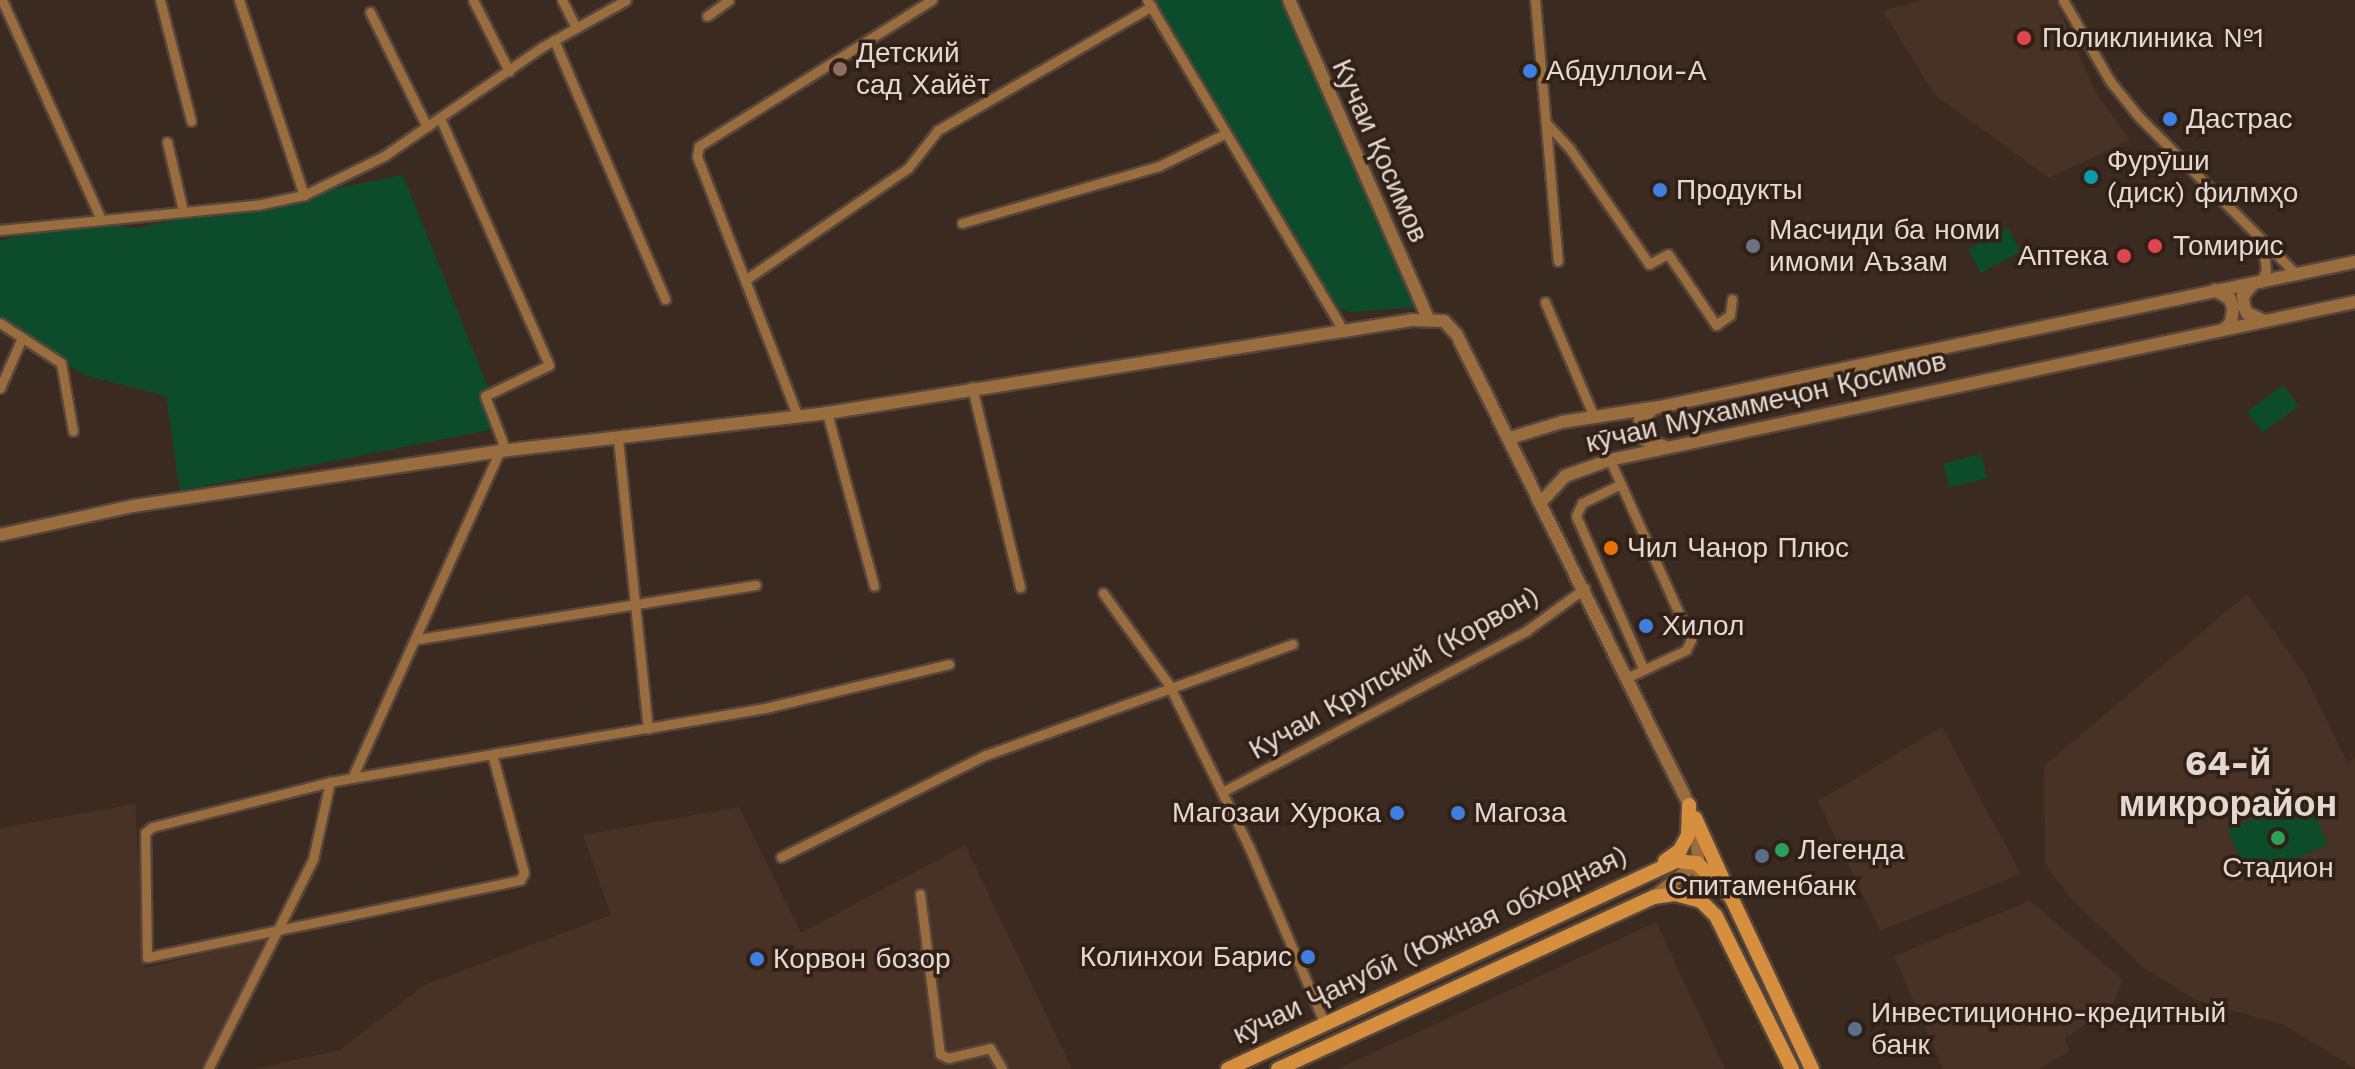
<!DOCTYPE html>
<html>
<head>
<meta charset="utf-8">
<style>
	body { margin:0 }
	#map { position:relative; width:2355px; height:1069px; overflow:hidden; background:#3b2a20; font-family:"Work Sans",sans-serif }
	div>[style] { position:absolute }
	.built>* { inset:0; background:#483125 }
	.green>* { inset:0; background:#0c4c2a; transform-origin:0 0 }
	.roads { filter:drop-shadow(2px 0 #56463c) drop-shadow(-2px 0 #56463c) drop-shadow(0 2px #56463c) drop-shadow(0 -2px #56463c) }
	.minor>* { height:9px; margin:-4.5px; padding:0 4.5px; transform-origin:4.5px; border-radius:4.5px; background:#996d3e }
	.tertiary>* { height:12px; margin:-6px; padding:0 6px; transform-origin:6px; border-radius:6px; background:#996d3e }
	.secondary>* { height:14px; margin:-7px; padding:0 7px; transform-origin:7px; border-radius:7px; background:#d58f3e }
	.dots>* { width:22px; height:22px; translate:-50% -50%; box-sizing:border-box; border:4px solid #302016; border-radius:50% }
	span { translate:-50% -50%; white-space:nowrap; text-align:center; line-height:1.15; -webkit-text-stroke:7px #302016; paint-order:stroke }
	.poi-label { font-size:28px; color:#e4d8d2 }
	.left { translate:0 -50%; text-align:left }
	.right { translate:-100% -50%; text-align:right }
	.street-label { font-size:28px; color:#e4d8d2 }
	.district-label { font-size:36px; color:#e4d8d2; font-weight:700 }
</style>
</head>
<body>
<div id="map">
	<div class="built">
		<div style="clip-path:polygon(1922px 0,2055px 0,2096px 93px,2130px 140px,2049px 178px,1935px 95px,1883px 11px)"></div>
		<div style="clip-path:polygon(2247px 594px,2303px 672px,2347px 762px,2355px 759px,2355px 1068px,2284px 1025px,2196px 1000px,2141px 966px,2068px 895px,2045px 864px,2044px 766px)"></div>
		<div style="clip-path:polygon(1942px 727px,2021px 874px,1880px 931px,1818px 801px)"></div>
		<div style="clip-path:polygon(135px 804px,145px 968px,265px 939px,203px 1069px,0 1069px,0 828px)"></div>
		<div style="clip-path:polygon(739px 807px,801px 933px,965px 845px,1072px 1069px,254px 1069px,340px 1050px,424px 985px,611px 915px,583px 835px)"></div>
		<div style="clip-path:polygon(2030px 901px,2123px 980px,2111px 1009px,2065px 1038px,2069px 1052px,2039px 1069px,1943px 1069px,1894px 956px)"></div>
		<div style="clip-path:polygon(1656px 922px,1725px 1069px,1337px 1069px,1538px 977px)"></div>
	</div>
	<div class="green">
		<div style="clip-path:polygon(1145px 0,1288px 0,1420px 307px,1350px 312px,1327px 303px)"></div>
		<div style="clip-path:polygon(403px 175px,504px 427px,180px 491px,166px 396px,84px 375px,0 317px,0 241px,39px 229px,94px 223px,135px 228px)"></div>
		<div style="left:2008px;top:228px;width:27px;height:45px;rotate:62deg"></div>
		<div style="left:2283px;top:385px;width:26px;height:45px;rotate:53deg"></div>
		<div style="left:1981px;top:454px;width:25px;height:39px;rotate:76deg"></div>
		<div style="left:2307px;top:796px;width:53px;height:86px;rotate:67deg"></div>
	</div>
	<div class="roads">
		<div class="minor">
			<div style="left:2px;top:0;width:240px;rotate:65.7deg"></div>
			<div style="left:160px;top:0;width:125px;rotate:75.6deg"></div>
			<div style="left:239px;top:0;width:206px;rotate:71.6deg"></div>
			<div style="left:473px;top:0;width:80px;rotate:63.1deg"></div>
			<div style="left:562px;top:0;width:29px;rotate:63deg"></div>
			<div style="left:1147px;top:0;width:386px;rotate:59.3deg"></div>
			<div style="left:1535px;top:0;width:262px;rotate:85deg"></div>
			<div style="left:2063px;top:0;width:94px;rotate:59.9deg"></div>
			<div style="left:2110px;top:81px;width:46px;rotate:51.1deg"></div>
			<div style="left:2139px;top:117px;width:223px;rotate:45deg"></div>
			<div style="left:370px;top:12px;width:128px;rotate:63.6deg"></div>
			<div style="left:707px;top:16px;width:27px;rotate:-36deg"></div>
			<div style="left:554px;top:40px;width:282px;rotate:66.8deg"></div>
			<div style="left:1547px;top:124px;width:34px;rotate:47deg"></div>
			<div style="left:1570px;top:149px;width:140px;rotate:55.5deg"></div>
			<div style="left:1649px;top:264px;width:21px;rotate:-28deg"></div>
			<div style="left:1668px;top:254px;width:86px;rotate:55.9deg"></div>
			<div style="left:1716px;top:325px;width:17px;rotate:-36deg"></div>
			<div style="left:1730px;top:315px;width:16px;rotate:-83deg"></div>
			<div style="left:167px;top:142px;width:71px;rotate:76.9deg"></div>
			<div style="left:962px;top:223px;width:205px;rotate:-16.1deg"></div>
			<div style="left:1159px;top:166px;width:72px;rotate:-26.2deg"></div>
			<div style="left:0;top:230px;width:258px;rotate:-5.6deg"></div>
			<div style="left:257px;top:205px;width:48px;rotate:-12deg"></div>
			<div style="left:304px;top:195px;width:89px;rotate:-26deg"></div>
			<div style="left:384px;top:156px;width:192px;rotate:-34.6deg"></div>
			<div style="left:542px;top:47px;width:96px;rotate:-29.2deg"></div>
			<div style="left:748px;top:278px;width:194px;rotate:-34.5deg"></div>
			<div style="left:908px;top:168px;width:48px;rotate:-51.7deg"></div>
			<div style="left:938px;top:130px;width:247px;rotate:-30.1deg"></div>
			<div style="left:2260px;top:283px;width:14px;rotate:-65deg"></div>
			<div style="left:2266px;top:270px;width:26px;rotate:-97deg"></div>
			<div style="left:1545px;top:302px;width:125px;rotate:66.9deg"></div>
			<div style="left:0;top:323px;width:73px;rotate:33.3deg"></div>
			<div style="left:61px;top:363px;width:69px;rotate:80deg"></div>
			<div style="left:972px;top:387px;width:206px;rotate:76.5deg"></div>
			<div style="left:0;top:388px;width:52px;rotate:-66.4deg"></div>
			<div style="left:827px;top:413px;width:179px;rotate:74.8deg"></div>
			<div style="left:798px;top:417px;width:280px;rotate:-111.2deg"></div>
			<div style="left:697px;top:156px;width:10px;rotate:-79deg"></div>
			<div style="left:699px;top:146px;width:275px;rotate:-32.1deg"></div>
			<div style="left:618px;top:439px;width:291px;rotate:84.1deg"></div>
			<div style="left:1610px;top:460px;width:197px;rotate:65.8deg"></div>
			<div style="left:1691px;top:640px;width:11px;rotate:117deg"></div>
			<div style="left:1686px;top:650px;width:64px;rotate:155deg"></div>
			<div style="left:1621px;top:484px;width:43px;rotate:154deg"></div>
			<div style="left:1582px;top:503px;width:14px;rotate:115deg"></div>
			<div style="left:1576px;top:516px;width:168px;rotate:66.2deg"></div>
			<div style="left:1103px;top:593px;width:113px;rotate:54.3deg"></div>
			<div style="left:1169px;top:685px;width:181px;rotate:63.7deg"></div>
			<div style="left:1249px;top:847px;width:193px;rotate:66.8deg"></div>
			<div style="left:418px;top:639px;width:342px;rotate:-9.1deg"></div>
			<div style="left:492px;top:754px;width:123px;rotate:74.9deg"></div>
			<div style="left:524px;top:873px;width:8px;rotate:120deg"></div>
			<div style="left:520px;top:880px;width:381px;rotate:168.3deg"></div>
			<div style="left:147px;top:957px;width:124px;rotate:-90.9deg"></div>
			<div style="left:145px;top:833px;width:9px;rotate:-41deg"></div>
			<div style="left:152px;top:827px;width:184px;rotate:-14.2deg"></div>
			<div style="left:330px;top:782px;width:22px;rotate:-10deg"></div>
			<div style="left:352px;top:778px;width:142px;rotate:-9.7deg"></div>
			<div style="left:492px;top:754px;width:158px;rotate:-9.5deg"></div>
			<div style="left:648px;top:728px;width:119px;rotate:-9.7deg"></div>
			<div style="left:765px;top:708px;width:189px;rotate:-13.4deg"></div>
			<div style="left:352px;top:778px;width:367px;rotate:-65.7deg"></div>
			<div style="left:503px;top:443px;width:50px;rotate:-111deg"></div>
			<div style="left:485px;top:396px;width:71px;rotate:-25.8deg"></div>
			<div style="left:549px;top:365px;width:270px;rotate:-113.8deg"></div>
			<div style="left:1222px;top:792px;width:344px;rotate:-27.9deg"></div>
			<div style="left:1526px;top:631px;width:73px;rotate:-36.1deg"></div>
			<div style="left:781px;top:857px;width:229px;rotate:-26.5deg"></div>
			<div style="left:986px;top:755px;width:326px;rotate:-19.9deg"></div>
			<div style="left:920px;top:894px;width:161px;rotate:82.9deg"></div>
			<div style="left:940px;top:1054px;width:9px;rotate:27deg"></div>
			<div style="left:948px;top:1058px;width:43px;rotate:-13.4deg"></div>
			<div style="left:990px;top:1048px;width:24px;rotate:60deg"></div>
			<div style="left:208px;top:1069px;width:235px;rotate:-63.4deg"></div>
			<div style="left:313px;top:859px;width:79px;rotate:-77.6deg"></div>
		</div>
		<div class="tertiary">
			<div style="left:1289px;top:0;width:349px;rotate:66.4deg"></div>
			<div style="left:2253px;top:284px;width:16px;rotate:130deg"></div>
			<div style="left:2243px;top:296px;width:10px;rotate:84deg"></div>
			<div style="left:2244px;top:306px;width:8px;rotate:67deg"></div>
			<div style="left:2247px;top:313px;width:19px;rotate:25deg"></div>
			<div style="left:2215px;top:290px;width:17px;rotate:31deg"></div>
			<div style="left:2230px;top:299px;width:9px;rotate:72deg"></div>
			<div style="left:2233px;top:308px;width:15px;rotate:98deg"></div>
			<div style="left:2231px;top:323px;width:9px;rotate:139deg"></div>
			<div style="left:1652px;top:410px;width:16px;rotate:140deg"></div>
			<div style="left:1640px;top:420px;width:9px;rotate:90deg"></div>
			<div style="left:1640px;top:429px;width:12px;rotate:66deg"></div>
			<div style="left:1645px;top:440px;width:20px;rotate:18deg"></div>
			<div style="left:1510px;top:438px;width:54px;rotate:-17.1deg"></div>
			<div style="left:1562px;top:422px;width:98px;rotate:-8.8deg"></div>
			<div style="left:1659px;top:407px;width:711px;rotate:-11.77deg"></div>
			<div style="left:1542px;top:501px;width:34px;rotate:-47deg"></div>
			<div style="left:1565px;top:476px;width:48px;rotate:-19.6deg"></div>
			<div style="left:1610px;top:460px;width:762px;rotate:-11.97deg"></div>
			<div style="left:0;top:535px;width:136px;rotate:-12.3deg"></div>
			<div style="left:133px;top:506px;width:371px;rotate:-8.5deg"></div>
			<div style="left:500px;top:451px;width:329px;rotate:-6.6deg"></div>
			<div style="left:827px;top:413px;width:592px;rotate:-9.03deg"></div>
			<div style="left:1412px;top:320px;width:32px;rotate:2deg"></div>
			<div style="left:1444px;top:321px;width:19px;rotate:47deg"></div>
			<div style="left:1457px;top:335px;width:524px;rotate:63.73deg"></div>
			<div style="left:1696px;top:828px;width:73px;rotate:86.1deg"></div>
			<div style="left:1656px;top:895px;width:52px;rotate:-38deg"></div>
		</div>
		<div class="secondary">
			<div style="left:1695px;top:818px;width:70px;rotate:65.6deg"></div>
			<div style="left:1665px;top:861px;width:19px;rotate:-36deg"></div>
			<div style="left:1680px;top:850px;width:17px;rotate:-62deg"></div>
			<div style="left:1688px;top:835px;width:30px;rotate:-88deg"></div>
			<div style="left:1228px;top:1069px;width:495px;rotate:-24.9deg"></div>
			<div style="left:1677px;top:861px;width:20px;rotate:6deg"></div>
			<div style="left:1697px;top:863px;width:48px;rotate:45deg"></div>
			<div style="left:1731px;top:897px;width:190px;rotate:64.8deg"></div>
			<div style="left:1278px;top:1069px;width:413px;rotate:-24.6deg"></div>
			<div style="left:1654px;top:897px;width:21px;rotate:-8deg"></div>
			<div style="left:1675px;top:894px;width:27px;rotate:15deg"></div>
			<div style="left:1701px;top:901px;width:21px;rotate:45deg"></div>
			<div style="left:1716px;top:916px;width:171px;rotate:63.6deg"></div>
		</div>
	</div>
	<div class="dots">
		<div style="left:2024px;top:38px;background:#e0444e"></div>
		<div style="left:840px;top:69px;background:#8d6e63"></div>
		<div style="left:1530px;top:71px;background:#3f7fe0"></div>
		<div style="left:2170px;top:119px;background:#3f7fe0"></div>
		<div style="left:2091px;top:177px;background:#0f9aa8"></div>
		<div style="left:1660px;top:190px;background:#3f7fe0"></div>
		<div style="left:1753px;top:246px;background:#6b7280"></div>
		<div style="left:2155px;top:246px;background:#e0444e"></div>
		<div style="left:2124px;top:256px;background:#e0444e"></div>
		<div style="left:1611px;top:548px;background:#e8710a"></div>
		<div style="left:1646px;top:626px;background:#3f7fe0"></div>
		<div style="left:1397px;top:813px;background:#3f7fe0"></div>
		<div style="left:1458px;top:813px;background:#3f7fe0"></div>
		<div style="left:2278px;top:838px;background:#2e9e5b"></div>
		<div style="left:1782px;top:850px;background:#2e9e5b"></div>
		<div style="left:1762px;top:856px;background:#5c6f8a"></div>
		<div style="left:1308px;top:957px;background:#3f7fe0"></div>
		<div style="left:757px;top:959px;background:#3f7fe0"></div>
		<div style="left:1855px;top:1029px;background:#5c6f8a"></div>
	</div>
	<div class="poi-label">
		<span class="left" style="left:2042px;top:38px">Поликлиника №1</span>
		<span class="left" style="left:856px;top:69px">Детский<br>сад Хайёт</span>
		<span class="left" style="left:1546px;top:71px">Абдуллои-А</span>
		<span class="left" style="left:2186px;top:119px">Дастрас</span>
		<span class="left" style="left:2107px;top:177px">Фурӯши<br>(диск) филмҳо</span>
		<span class="left" style="left:1676px;top:190px">Продукты</span>
		<span class="left" style="left:1769px;top:246px">Масчиди ба номи<br>имоми Аъзам</span>
		<span class="left" style="left:2173px;top:246px">Томирис</span>
		<span class="right" style="left:2108px;top:256px">Аптека</span>
		<span class="left" style="left:1627px;top:548px">Чил Чанор Плюс</span>
		<span class="left" style="left:1662px;top:626px">Хилол</span>
		<span class="right" style="left:1381px;top:813px">Магозаи Хурока</span>
		<span class="left" style="left:1474px;top:813px">Магоза</span>
		<span class="left" style="left:1798px;top:850px">Легенда</span>
		<span style="left:2278px;top:868px">Стадион</span>
		<span style="left:1762px;top:886px">Спитаменбанк</span>
		<span class="right" style="left:1292px;top:957px">Колинхои Барис</span>
		<span class="left" style="left:773px;top:959px">Корвон бозор</span>
		<span class="left" style="left:1871px;top:1029px">Инвестиционно-кредитный<br>банк</span>
	</div>
	<div class="street-label">
		<span style="left:1380px;top:151px;rotate:66deg">Кучаи Қосимов</span>
		<span style="left:1766px;top:402px;rotate:-13deg">кӯчаи Мухаммеҷон Қосимов</span>
		<span style="left:1394px;top:673px;rotate:-29deg">Кучаи Крупский (Корвон)</span>
		<span style="left:1430px;top:945px;rotate:-25deg">кӯчаи Ҷанубӣ (Южная обходная)</span>
	</div>
	<div class="district-label">
		<span style="left:2228px;top:784px">64-й<br>микрорайон</span>
	</div>
</div>
</body>
</html>
